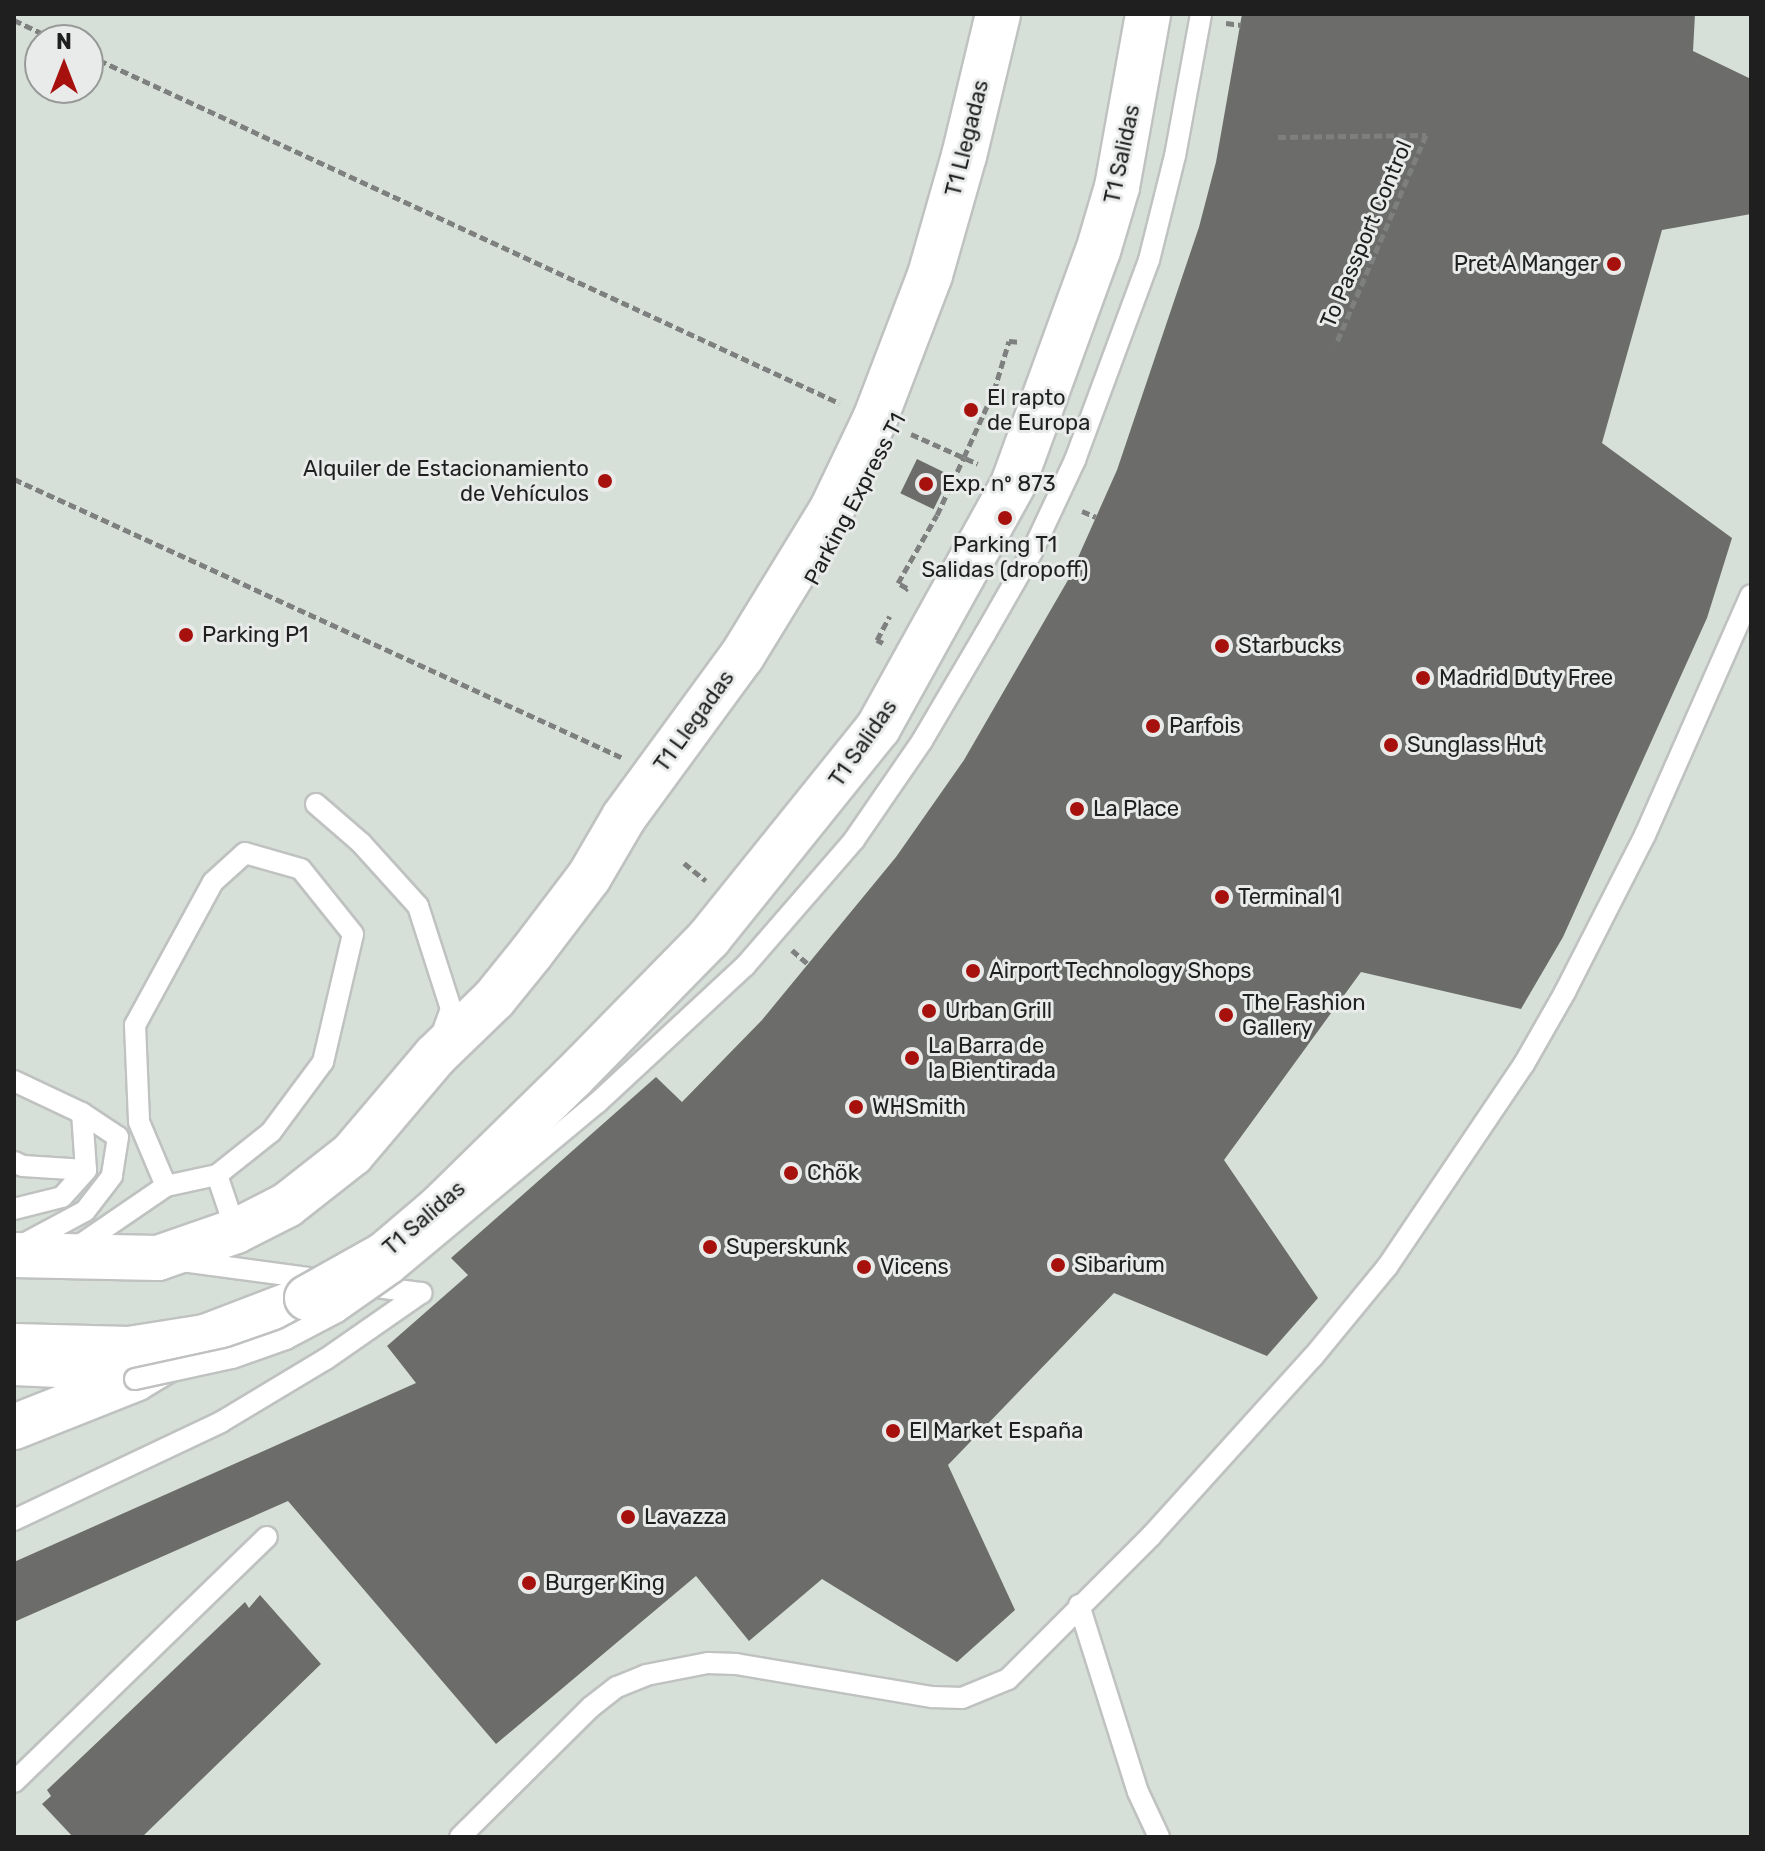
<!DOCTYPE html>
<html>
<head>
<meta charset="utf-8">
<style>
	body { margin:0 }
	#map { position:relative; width:1765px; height:1851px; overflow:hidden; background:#e8ebe9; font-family:Rubik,sans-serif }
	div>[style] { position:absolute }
	.built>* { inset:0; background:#d6e0d9 }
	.building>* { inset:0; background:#6c6d6a; transform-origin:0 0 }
	.path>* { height:5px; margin-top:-2.5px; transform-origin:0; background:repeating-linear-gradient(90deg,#7e807f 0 8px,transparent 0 12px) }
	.roads { filter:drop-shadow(2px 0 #bfc2c0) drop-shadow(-2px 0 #bfc2c0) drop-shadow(0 2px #bfc2c0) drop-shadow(0 -2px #bfc2c0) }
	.lane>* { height:20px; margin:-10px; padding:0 10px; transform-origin:10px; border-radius:10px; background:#fff }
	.secondary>* { height:44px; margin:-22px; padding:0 22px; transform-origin:22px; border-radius:22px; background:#fff }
	.highway>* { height:44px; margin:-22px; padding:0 22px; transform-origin:22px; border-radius:22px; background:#fff }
	.bridges { filter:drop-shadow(2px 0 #bfc2c0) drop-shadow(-2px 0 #bfc2c0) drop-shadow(0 2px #bfc2c0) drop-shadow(0 -2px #bfc2c0) }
	.lane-bridge>* { height:20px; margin:-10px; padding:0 10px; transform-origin:10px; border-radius:10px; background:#fff }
	.secondary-bridge>* { height:44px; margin:-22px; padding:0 22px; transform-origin:22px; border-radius:22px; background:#fff }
	.dots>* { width:22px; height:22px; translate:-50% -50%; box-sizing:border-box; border:4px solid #e8ebe9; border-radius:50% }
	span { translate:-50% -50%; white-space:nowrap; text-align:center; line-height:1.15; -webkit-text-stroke:6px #e8ebe9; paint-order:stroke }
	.street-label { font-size:22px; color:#1e1f1e }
	.poi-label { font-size:22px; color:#1e1f1e }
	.right { translate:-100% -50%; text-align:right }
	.left { translate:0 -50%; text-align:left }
	.frame { position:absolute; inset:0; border:16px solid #1e1f1e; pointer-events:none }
	.north { position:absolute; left:24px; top:24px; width:80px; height:80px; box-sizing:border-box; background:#e8ebe9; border:2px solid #979998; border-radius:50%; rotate:0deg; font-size:22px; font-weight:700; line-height:32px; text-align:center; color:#1e1f1e }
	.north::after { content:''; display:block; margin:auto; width:28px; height:36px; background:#a6110e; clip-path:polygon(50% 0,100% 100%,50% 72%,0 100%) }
</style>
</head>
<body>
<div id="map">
	<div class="built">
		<div style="clip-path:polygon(evenodd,14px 14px,1751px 14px,1751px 1837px,14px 1837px,14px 14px,40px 40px,88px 40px,88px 88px,40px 88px,40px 40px)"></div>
	</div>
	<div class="building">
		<div style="clip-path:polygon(1242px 14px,1695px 14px,1693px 51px,1751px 79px,1751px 214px,1662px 230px,1602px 443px,1732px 538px,1707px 618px,1563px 937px,1521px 1009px,1361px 972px,1224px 1160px,1318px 1298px,1267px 1356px,1114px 1293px,948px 1465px,1015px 1610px,957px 1662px,822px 1579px,749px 1641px,696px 1576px,496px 1744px,288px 1501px,14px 1622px,14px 1562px,416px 1383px,387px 1346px,468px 1275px,451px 1258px,656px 1077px,682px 1102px,762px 1020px,896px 857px,964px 760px,1068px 580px,1117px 470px,1199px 227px,1216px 162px)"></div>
		<div style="left:917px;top:459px;width:37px;height:38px;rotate:26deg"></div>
		<div style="clip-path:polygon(260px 1595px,321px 1664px,142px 1837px,73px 1837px,42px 1804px,51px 1796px,47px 1790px,245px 1602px,249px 1608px)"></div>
	</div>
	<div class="path">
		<div style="left:14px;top:20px;width:47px;rotate:25.5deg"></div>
		<div style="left:1226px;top:23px;width:15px;rotate:8deg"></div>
		<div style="left:88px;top:55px;width:828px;rotate:24.86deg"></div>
		<div style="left:1278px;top:137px;width:148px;rotate:-0.8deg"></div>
		<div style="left:1426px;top:135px;width:228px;rotate:113.3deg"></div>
		<div style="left:911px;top:434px;width:73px;rotate:24.1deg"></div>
		<div style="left:14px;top:479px;width:668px;rotate:24.61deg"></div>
		<div style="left:1082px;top:511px;width:15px;rotate:23deg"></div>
		<div style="left:905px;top:590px;width:3px;rotate:-45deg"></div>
		<div style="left:907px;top:588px;width:10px;rotate:-151deg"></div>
		<div style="left:898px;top:583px;width:78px;rotate:-60.2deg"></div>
		<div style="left:937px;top:515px;width:64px;rotate:-65deg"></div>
		<div style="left:964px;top:457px;width:72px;rotate:-65.6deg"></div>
		<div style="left:994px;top:391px;width:52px;rotate:-73.3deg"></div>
		<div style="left:1009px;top:341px;width:12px;rotate:5deg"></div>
		<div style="left:883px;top:643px;width:7px;rotate:-153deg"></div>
		<div style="left:877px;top:640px;width:27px;rotate:-62deg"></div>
		<div style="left:684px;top:863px;width:28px;rotate:39deg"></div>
		<div style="left:792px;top:950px;width:23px;rotate:41deg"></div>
	</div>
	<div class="roads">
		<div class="lane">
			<div style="left:316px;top:804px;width:60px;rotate:40.9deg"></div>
			<div style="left:361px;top:843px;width:85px;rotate:47.9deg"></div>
			<div style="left:418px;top:906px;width:108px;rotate:72.2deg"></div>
			<div style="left:451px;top:1009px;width:30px;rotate:110deg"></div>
			<div style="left:14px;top:1081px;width:75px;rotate:25.2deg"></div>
			<div style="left:82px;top:1113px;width:43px;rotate:33.7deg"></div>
			<div style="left:118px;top:1137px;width:39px;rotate:99deg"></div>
			<div style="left:112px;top:1176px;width:44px;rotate:127.6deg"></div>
			<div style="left:85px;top:1211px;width:74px;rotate:151.7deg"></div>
			<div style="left:14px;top:1162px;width:10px;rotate:24deg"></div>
			<div style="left:23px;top:1166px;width:63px;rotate:3.6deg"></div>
			<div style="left:217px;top:1175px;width:59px;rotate:71.3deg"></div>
			<div style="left:14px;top:1209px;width:49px;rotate:-14deg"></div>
			<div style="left:62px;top:1197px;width:36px;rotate:-48deg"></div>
			<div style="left:86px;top:1170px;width:57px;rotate:-94deg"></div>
			<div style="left:74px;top:1249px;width:112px;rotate:-34.4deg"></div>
			<div style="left:166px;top:1186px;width:52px;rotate:-12.2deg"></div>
			<div style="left:217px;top:1175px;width:69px;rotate:-38.5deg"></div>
			<div style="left:271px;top:1132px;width:87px;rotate:-53.4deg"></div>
			<div style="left:323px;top:1062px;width:131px;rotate:-76.8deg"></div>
			<div style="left:353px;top:934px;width:83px;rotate:-128.7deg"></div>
			<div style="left:301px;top:869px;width:58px;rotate:-164.1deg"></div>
			<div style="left:245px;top:853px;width:43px;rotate:137.8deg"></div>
			<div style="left:213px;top:882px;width:163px;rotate:118.6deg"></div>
			<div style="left:135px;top:1025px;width:97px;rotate:87.6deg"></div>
			<div style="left:139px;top:1122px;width:69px;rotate:67.1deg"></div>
			<div style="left:182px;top:1261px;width:144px;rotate:7.6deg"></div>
			<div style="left:360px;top:1285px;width:62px;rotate:7.5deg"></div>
			<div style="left:14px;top:1375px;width:88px;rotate:2.6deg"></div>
			<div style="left:14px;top:1520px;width:229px;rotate:-25.3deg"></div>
			<div style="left:221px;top:1422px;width:122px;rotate:-31deg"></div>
			<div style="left:326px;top:1359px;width:116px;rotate:-34.8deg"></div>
			<div style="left:1079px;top:1605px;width:196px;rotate:72.5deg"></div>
			<div style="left:1138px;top:1792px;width:50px;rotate:65deg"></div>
			<div style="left:14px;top:1782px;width:352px;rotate:-44.1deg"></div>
			<div style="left:460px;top:1837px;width:185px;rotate:-44.8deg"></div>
			<div style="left:591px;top:1707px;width:33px;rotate:-38deg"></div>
			<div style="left:617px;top:1687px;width:31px;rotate:-22deg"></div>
			<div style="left:646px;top:1675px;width:63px;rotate:-11deg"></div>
			<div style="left:708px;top:1663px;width:28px;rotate:2deg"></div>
			<div style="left:736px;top:1664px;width:199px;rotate:9.6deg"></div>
			<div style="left:932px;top:1697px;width:30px;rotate:2deg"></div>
			<div style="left:962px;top:1698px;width:50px;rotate:-22.4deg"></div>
			<div style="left:1008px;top:1679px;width:202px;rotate:-45deg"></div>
			<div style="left:1151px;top:1536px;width:241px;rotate:-47.9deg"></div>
			<div style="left:1313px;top:1357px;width:117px;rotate:-50.6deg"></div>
			<div style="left:1387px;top:1267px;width:245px;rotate:-56deg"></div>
			<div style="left:1524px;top:1064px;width:83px;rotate:-60.3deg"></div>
			<div style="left:1565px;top:992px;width:176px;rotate:-63deg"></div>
			<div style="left:1645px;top:835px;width:262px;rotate:-66.2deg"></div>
		</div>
		<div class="secondary">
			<div style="left:14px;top:1255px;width:144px;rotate:1.2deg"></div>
			<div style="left:158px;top:1258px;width:83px;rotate:-19.1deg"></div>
			<div style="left:236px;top:1231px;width:57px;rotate:-27deg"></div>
			<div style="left:287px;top:1205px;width:83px;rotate:-38.1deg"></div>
			<div style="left:352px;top:1154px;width:128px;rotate:-49.7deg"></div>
			<div style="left:435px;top:1056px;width:82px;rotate:-44deg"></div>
			<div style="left:494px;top:999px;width:60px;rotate:-51deg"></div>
			<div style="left:532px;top:952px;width:94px;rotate:-52.8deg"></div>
			<div style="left:589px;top:877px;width:69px;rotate:-59.7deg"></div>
			<div style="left:624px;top:817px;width:200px;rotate:-53.8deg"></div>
			<div style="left:742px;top:656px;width:172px;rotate:-58.5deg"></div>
			<div style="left:832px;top:509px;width:100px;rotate:-64.5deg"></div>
			<div style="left:875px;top:419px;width:154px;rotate:-69.1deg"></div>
			<div style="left:930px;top:275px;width:124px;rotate:-74.1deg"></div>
			<div style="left:964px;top:156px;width:146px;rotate:-76.5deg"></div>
			<div style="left:14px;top:1427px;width:130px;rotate:-21.6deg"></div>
			<div style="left:135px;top:1379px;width:82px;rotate:-31deg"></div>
			<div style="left:205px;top:1337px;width:109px;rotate:-20.9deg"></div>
		</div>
		<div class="highway">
			<div style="left:14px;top:1346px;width:115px;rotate:1.5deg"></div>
			<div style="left:129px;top:1349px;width:77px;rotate:-9deg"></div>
		</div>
	</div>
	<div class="bridges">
		<div class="lane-bridge">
			<div style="left:135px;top:1379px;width:99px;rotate:-12.2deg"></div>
			<div style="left:232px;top:1358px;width:57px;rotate:-19.4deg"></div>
			<div style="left:286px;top:1339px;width:58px;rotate:-27.9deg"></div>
			<div style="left:337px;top:1312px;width:70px;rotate:-35.1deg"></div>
			<div style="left:394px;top:1272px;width:264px;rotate:-39.8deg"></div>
			<div style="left:597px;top:1103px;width:202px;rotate:-42.8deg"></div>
			<div style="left:745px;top:966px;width:167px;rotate:-49.1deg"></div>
			<div style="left:854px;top:840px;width:120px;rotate:-55.5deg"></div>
			<div style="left:922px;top:741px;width:124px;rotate:-59.5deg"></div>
			<div style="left:985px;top:634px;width:95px;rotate:-60.2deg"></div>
			<div style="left:1032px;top:552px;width:102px;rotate:-64.9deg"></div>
			<div style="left:1075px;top:460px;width:213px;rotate:-69.7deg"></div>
			<div style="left:1149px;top:260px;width:107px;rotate:-76deg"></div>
			<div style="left:1175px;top:156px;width:144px;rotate:-79.6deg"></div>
		</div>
		<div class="secondary-bridge">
			<div style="left:307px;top:1298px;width:90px;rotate:-29.4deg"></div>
			<div style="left:385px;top:1254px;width:71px;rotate:-40.4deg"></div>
			<div style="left:439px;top:1208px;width:187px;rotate:-44.4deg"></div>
			<div style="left:573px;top:1077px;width:194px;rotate:-45.6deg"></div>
			<div style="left:709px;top:938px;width:270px;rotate:-51.2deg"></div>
			<div style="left:878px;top:728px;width:279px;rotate:-61deg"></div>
			<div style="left:1013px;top:484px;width:248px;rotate:-70deg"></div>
			<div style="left:1098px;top:251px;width:67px;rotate:-73.5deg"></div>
			<div style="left:1117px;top:187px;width:176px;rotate:-79.8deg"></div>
		</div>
	</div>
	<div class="dots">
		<div style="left:1614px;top:264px;background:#a6110e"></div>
		<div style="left:971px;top:410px;background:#a6110e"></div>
		<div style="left:605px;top:481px;background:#a6110e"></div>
		<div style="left:926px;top:484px;background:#a6110e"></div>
		<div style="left:1005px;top:518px;background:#a6110e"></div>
		<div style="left:186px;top:635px;background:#a6110e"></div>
		<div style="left:1222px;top:646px;background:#a6110e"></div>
		<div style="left:1423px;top:678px;background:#a6110e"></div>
		<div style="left:1153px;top:726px;background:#a6110e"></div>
		<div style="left:1391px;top:745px;background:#a6110e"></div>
		<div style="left:1077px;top:809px;background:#a6110e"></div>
		<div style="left:1222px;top:897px;background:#a6110e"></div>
		<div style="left:973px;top:971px;background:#a6110e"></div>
		<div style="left:929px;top:1011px;background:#a6110e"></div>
		<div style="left:1226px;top:1015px;background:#a6110e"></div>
		<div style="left:912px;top:1058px;background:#a6110e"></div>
		<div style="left:856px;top:1107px;background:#a6110e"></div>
		<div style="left:791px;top:1173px;background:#a6110e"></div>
		<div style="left:710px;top:1247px;background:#a6110e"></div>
		<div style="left:1058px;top:1265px;background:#a6110e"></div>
		<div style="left:864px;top:1267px;background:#a6110e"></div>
		<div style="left:893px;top:1431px;background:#a6110e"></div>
		<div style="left:628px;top:1517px;background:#a6110e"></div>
		<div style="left:529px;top:1583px;background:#a6110e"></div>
	</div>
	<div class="street-label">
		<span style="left:967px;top:138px;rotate:-76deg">T1 Llegadas</span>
		<span style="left:1122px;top:154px;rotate:-78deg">T1 Salidas</span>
		<span style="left:1366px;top:234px;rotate:-67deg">To Passport Control</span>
		<span style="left:855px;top:499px;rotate:-62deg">Parking Express T1</span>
		<span style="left:694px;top:721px;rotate:-54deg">T1 Llegadas</span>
		<span style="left:863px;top:743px;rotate:-55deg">T1 Salidas</span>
		<span style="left:424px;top:1218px;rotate:-41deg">T1 Salidas</span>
	</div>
	<div class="poi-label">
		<span class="right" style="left:1598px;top:264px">Pret A Manger</span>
		<span class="left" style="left:987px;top:410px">El rapto<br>de Europa</span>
		<span class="right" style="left:589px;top:481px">Alquiler de Estacionamiento<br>de Vehículos</span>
		<span class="left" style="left:942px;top:484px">Exp. nº 873</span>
		<span style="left:1005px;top:557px">Parking T1<br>Salidas (dropoff)</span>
		<span class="left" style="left:202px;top:635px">Parking P1</span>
		<span class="left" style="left:1238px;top:646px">Starbucks</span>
		<span class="left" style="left:1439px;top:678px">Madrid Duty Free</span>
		<span class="left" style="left:1169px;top:726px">Parfois</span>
		<span class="left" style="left:1407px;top:745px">Sunglass Hut</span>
		<span class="left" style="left:1093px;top:809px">La Place</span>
		<span class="left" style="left:1238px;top:897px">Terminal 1</span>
		<span class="left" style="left:989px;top:971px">Airport Technology Shops</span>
		<span class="left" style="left:1242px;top:1015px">The Fashion<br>Gallery</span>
		<span class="left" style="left:945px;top:1011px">Urban Grill</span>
		<span class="left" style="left:928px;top:1058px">La Barra de<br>la Bientirada</span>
		<span class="left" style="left:872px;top:1107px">WHSmith</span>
		<span class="left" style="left:807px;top:1173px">Chök</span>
		<span class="left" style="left:726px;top:1247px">Superskunk</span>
		<span class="left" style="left:1074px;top:1265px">Sibarium</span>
		<span class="left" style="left:880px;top:1267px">Vicens</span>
		<span class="left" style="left:909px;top:1431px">El Market España</span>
		<span class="left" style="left:644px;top:1517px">Lavazza</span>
		<span class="left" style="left:545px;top:1583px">Burger King</span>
	</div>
	<div class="frame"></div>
	<div class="north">N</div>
</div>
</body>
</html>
